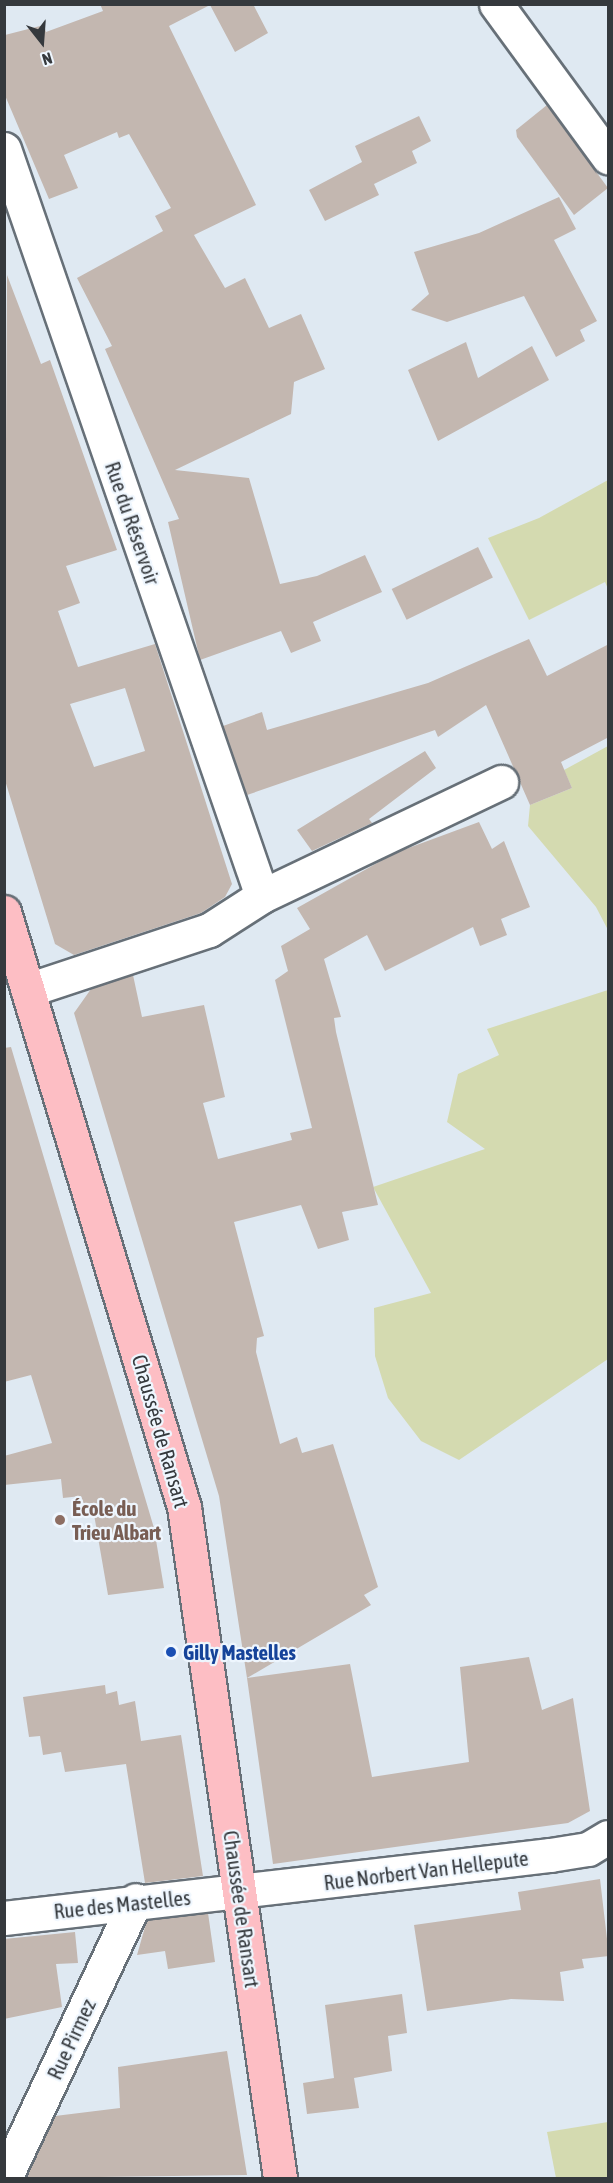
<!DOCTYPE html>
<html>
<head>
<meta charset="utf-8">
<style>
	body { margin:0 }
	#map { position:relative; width:613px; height:2183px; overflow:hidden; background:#dfe9f2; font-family:"Asap Condensed",sans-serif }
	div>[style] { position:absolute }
	.green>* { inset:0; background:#d4dab0 }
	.building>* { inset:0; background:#c3b7b0; transform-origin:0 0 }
	.roads { filter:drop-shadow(2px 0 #677078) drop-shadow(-2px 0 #677078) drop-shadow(0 2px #677078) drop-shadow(0 -2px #677078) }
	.minor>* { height:33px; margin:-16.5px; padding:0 16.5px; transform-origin:16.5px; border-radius:16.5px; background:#fff }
	.major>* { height:33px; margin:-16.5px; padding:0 16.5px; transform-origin:16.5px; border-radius:16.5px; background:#fdbec4 }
	.dots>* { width:16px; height:16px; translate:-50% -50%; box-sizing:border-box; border:3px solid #eef6fe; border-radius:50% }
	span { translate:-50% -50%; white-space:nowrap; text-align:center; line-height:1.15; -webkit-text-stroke:4.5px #eef6fe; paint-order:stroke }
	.street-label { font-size:21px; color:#35393d }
	.education-label { font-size:21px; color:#785e54; font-weight:700 }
	.left { translate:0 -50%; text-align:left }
	.transit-label { font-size:21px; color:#164399; font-weight:700 }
	.frame { position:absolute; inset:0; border:6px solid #35393d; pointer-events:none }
	.north { position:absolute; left:12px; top:12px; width:60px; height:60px; -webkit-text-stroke:4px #eef6fe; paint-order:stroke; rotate:163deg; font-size:16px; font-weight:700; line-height:24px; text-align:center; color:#35393d }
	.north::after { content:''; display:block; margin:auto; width:21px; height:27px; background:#35393d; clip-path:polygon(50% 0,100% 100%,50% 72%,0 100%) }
</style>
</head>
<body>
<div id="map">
	<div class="green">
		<div style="clip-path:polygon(608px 480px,608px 589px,605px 582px,529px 620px,488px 538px,539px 518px)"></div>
		<div style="clip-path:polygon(608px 746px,608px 930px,596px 907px,528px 826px,530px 805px,572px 788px,564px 770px)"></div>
		<div style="clip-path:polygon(608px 990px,608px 1359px,459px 1460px,421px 1441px,388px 1398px,375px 1356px,374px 1308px,431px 1293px,373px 1187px,485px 1149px,447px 1122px,458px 1074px,499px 1055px,487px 1029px)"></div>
		<div style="clip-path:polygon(608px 2122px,608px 2178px,556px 2178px,547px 2132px)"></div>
	</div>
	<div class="building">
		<div style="clip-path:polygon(100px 4px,253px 4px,268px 33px,235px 52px,210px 5px,169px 26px,256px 205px,194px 235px,225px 288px,245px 278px,269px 328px,301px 314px,325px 369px,294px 382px,291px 414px,175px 470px,249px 478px,280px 584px,317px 576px,365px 555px,382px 592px,313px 622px,321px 641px,291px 653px,281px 631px,200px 660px,168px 522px,179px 519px,105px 349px,112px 346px,77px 278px,163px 231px,155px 216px,171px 208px,129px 134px,119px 138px,117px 132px,64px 155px,78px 188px,49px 199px,4px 93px,5px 35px,44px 25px,46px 32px,103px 11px)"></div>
		<div style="clip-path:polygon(547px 105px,608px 188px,574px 215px,517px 137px,516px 130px)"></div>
		<div style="clip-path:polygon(419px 116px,431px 141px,412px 151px,417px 163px,374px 184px,379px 195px,325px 221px,309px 190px,362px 162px,355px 146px)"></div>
		<div style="clip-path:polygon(559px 197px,576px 229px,554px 240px,597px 321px,580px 330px,585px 341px,556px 357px,524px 296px,447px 322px,411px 310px,429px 294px,414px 252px,479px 233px)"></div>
		<div style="clip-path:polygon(evenodd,7px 275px,41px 364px,50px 360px,117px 550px,66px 566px,80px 603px,58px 611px,78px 667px,155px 644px,232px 884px,225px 897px,201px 913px,74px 955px,55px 944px,4px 777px,7px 275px,125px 688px,145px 751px,94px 767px,70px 704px,125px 688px)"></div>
		<div style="clip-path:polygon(466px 342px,478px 378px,532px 346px,549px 380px,438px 441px,408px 370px)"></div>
		<div style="left:478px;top:547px;width:34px;height:96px;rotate:64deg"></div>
		<div style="clip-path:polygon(529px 639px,547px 676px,609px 644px,609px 737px,561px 762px,572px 788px,530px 805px,486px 705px,438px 737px,435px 730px,247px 795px,223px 726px,262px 712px,267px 730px,428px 683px)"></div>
		<div style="clip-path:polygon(425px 751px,436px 768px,369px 819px,372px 823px,312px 851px,297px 830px)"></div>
		<div style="clip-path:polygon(479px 822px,492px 849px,504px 841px,530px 907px,501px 919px,507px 935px,480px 946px,473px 927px,385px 971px,367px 935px,324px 959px,341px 1017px,334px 1018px,336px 1032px,378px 1205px,342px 1212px,349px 1240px,318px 1249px,301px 1205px,234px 1222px,264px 1336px,257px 1338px,256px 1352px,280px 1444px,297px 1437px,302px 1453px,333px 1444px,378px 1587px,364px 1595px,371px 1605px,247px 1678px,219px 1496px,74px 1013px,91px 989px,133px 975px,142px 1017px,204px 1005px,225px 1097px,203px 1103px,218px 1159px,292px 1140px,290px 1133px,312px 1128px,275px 980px,288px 971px,281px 946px,310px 929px,297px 908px,395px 853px)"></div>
		<div style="clip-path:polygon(11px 1047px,154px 1528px,164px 1588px,108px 1595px,92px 1503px,84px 1504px,81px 1496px,63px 1498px,61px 1479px,4px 1485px,4px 1456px,52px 1443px,31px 1375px,4px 1382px,4px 1048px)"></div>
		<div style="clip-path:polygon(529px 1657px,542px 1710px,573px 1698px,590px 1811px,568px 1823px,273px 1864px,247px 1678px,350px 1664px,372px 1777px,469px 1762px,460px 1667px)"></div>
		<div style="clip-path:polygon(105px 1685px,106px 1694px,117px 1691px,119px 1705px,135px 1701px,141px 1741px,181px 1735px,203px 1876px,145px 1883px,126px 1764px,65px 1772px,61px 1752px,43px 1755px,40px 1736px,29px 1737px,23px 1697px)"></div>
		<div style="clip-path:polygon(600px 1879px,609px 1956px,582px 1959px,584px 1968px,560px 1972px,564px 2001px,511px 1999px,427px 2011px,414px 1925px,521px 1910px,518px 1892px)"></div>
		<div style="clip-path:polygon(208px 1913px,215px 1962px,168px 1969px,165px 1951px,137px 1955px,147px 1920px)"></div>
		<div style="clip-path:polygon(75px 1932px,78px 1963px,56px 1964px,62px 2007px,4px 2019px,4px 1939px)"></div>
		<div style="clip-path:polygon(402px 1994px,407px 2033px,388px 2036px,392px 2071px,354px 2078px,359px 2108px,307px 2114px,303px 2083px,334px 2078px,325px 2005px)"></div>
		<div style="clip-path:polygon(227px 2051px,247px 2175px,25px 2178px,55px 2116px,120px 2108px,118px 2067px)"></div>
	</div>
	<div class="roads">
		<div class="minor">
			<div style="left:496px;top:4px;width:190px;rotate:53.8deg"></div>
			<div style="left:4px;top:149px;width:790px;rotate:70.95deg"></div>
			<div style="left:262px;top:896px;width:63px;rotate:147.3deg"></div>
			<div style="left:209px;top:930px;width:191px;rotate:161.7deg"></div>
			<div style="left:262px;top:896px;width:265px;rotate:-25.5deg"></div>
			<div style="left:4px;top:1918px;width:550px;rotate:-6.58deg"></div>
			<div style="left:550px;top:1855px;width:38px;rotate:-9deg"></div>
			<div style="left:588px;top:1849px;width:23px;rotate:-31deg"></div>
			<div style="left:5px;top:2178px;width:307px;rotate:-64.8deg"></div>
		</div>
		<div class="major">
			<div style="left:4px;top:912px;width:622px;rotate:73.17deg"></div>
			<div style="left:184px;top:1507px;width:678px;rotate:81.86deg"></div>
		</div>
	</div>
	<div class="dots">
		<div style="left:60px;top:1520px;background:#8d6e63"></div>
		<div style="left:171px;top:1652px;background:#1a4fb4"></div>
	</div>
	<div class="street-label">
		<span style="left:133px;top:523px;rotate:71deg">Rue du Réservoir</span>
		<span style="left:161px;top:1431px;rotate:74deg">Chaussée de Ransart</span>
		<span style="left:426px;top:1870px;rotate:-7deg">Rue Norbert Van Hellepute</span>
		<span style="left:122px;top:1904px;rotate:-6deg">Rue des Mastelles</span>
		<span style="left:242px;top:1909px;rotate:82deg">Chaussée de Ransart</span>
		<span style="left:71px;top:2039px;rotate:-65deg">Rue Pirmez</span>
	</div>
	<div class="education-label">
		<span class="left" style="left:72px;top:1520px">École du<br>Trieu Albart</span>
	</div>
	<div class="transit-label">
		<span class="left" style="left:183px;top:1652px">Gilly Mastelles</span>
	</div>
	<div class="frame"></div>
	<div class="north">N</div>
</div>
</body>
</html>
